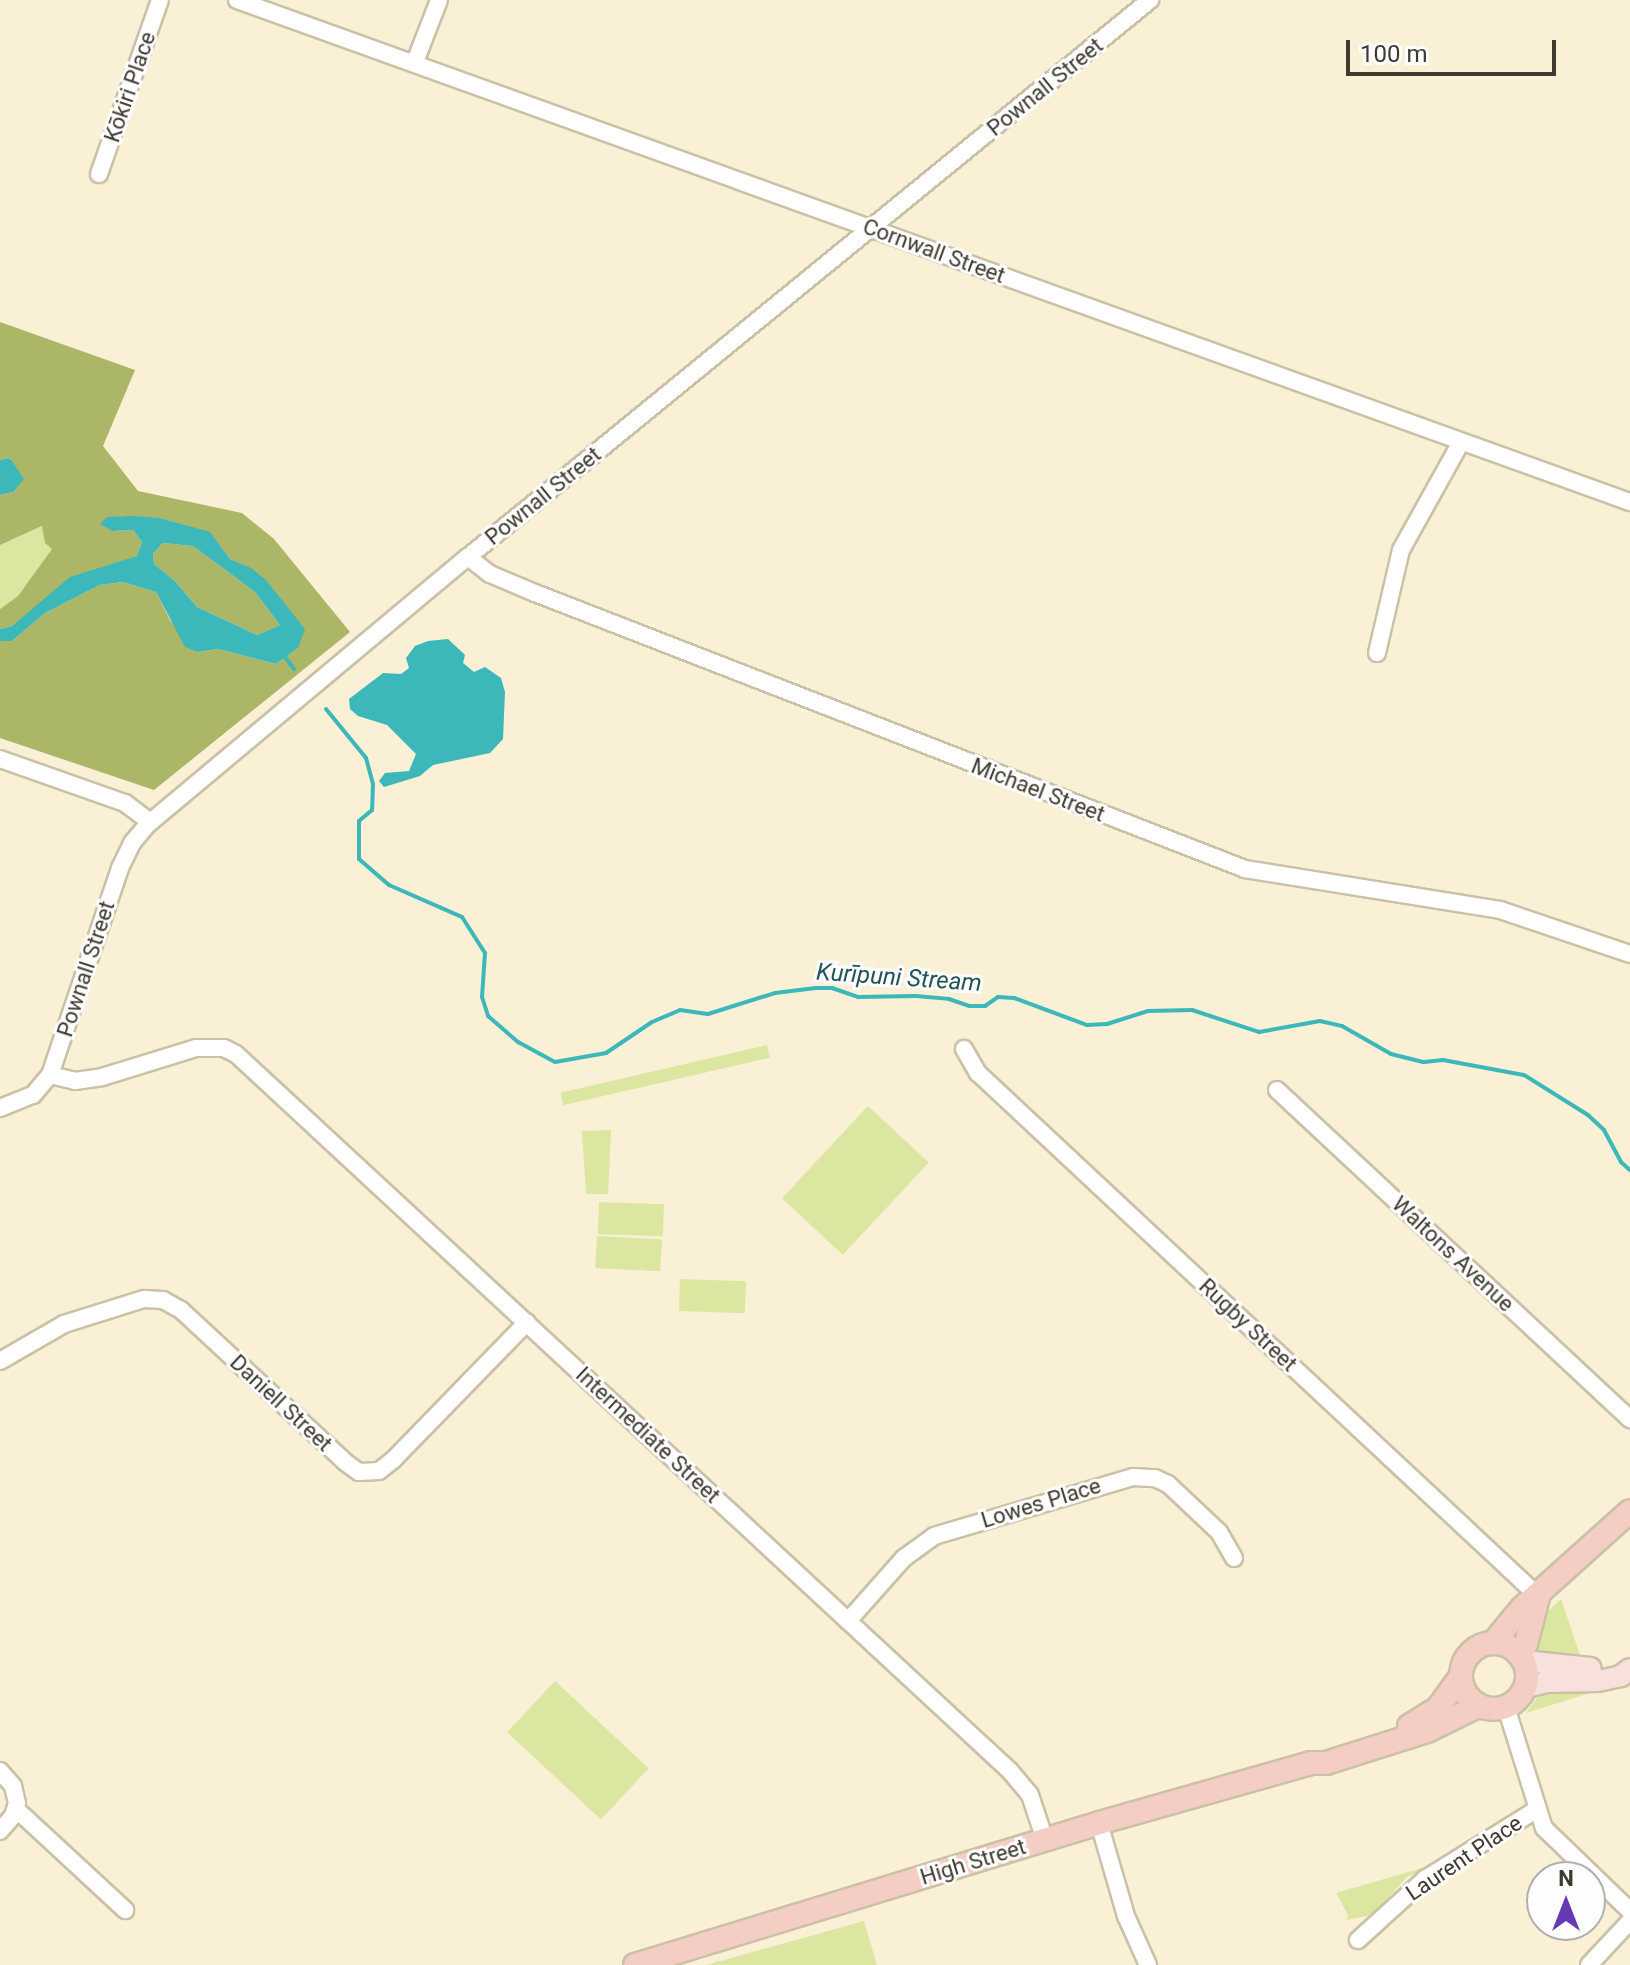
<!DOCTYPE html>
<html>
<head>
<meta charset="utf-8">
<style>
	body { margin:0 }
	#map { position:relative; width:1630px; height:1965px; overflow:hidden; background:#f9f0d5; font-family:Roboto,sans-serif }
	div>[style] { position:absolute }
	.green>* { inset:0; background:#dbe6a0; transform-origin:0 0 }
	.forest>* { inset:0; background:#abb666 }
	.water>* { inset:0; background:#3cb7ba }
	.stream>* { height:4px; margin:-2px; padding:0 2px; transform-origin:2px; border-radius:2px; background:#3cb7ba }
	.roads { filter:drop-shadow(2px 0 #cac1a7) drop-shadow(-2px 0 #cac1a7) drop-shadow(0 2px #cac1a7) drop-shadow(0 -2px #cac1a7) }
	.minor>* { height:16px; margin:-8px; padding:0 8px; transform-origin:8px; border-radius:8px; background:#fff }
	.major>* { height:20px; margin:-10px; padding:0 10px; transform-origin:10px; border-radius:10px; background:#f8e1dc }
	.highway>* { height:22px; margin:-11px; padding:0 11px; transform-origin:11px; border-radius:11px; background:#f4cdc5 }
	.highway>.ring { margin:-11px; padding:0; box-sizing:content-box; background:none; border:22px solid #f4cdc5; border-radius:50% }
	span { translate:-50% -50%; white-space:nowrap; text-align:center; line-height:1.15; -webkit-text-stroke:6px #fdfdfd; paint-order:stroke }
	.street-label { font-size:22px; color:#3e3a2f }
	.water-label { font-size:24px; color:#215456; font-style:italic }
	.north { position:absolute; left:1526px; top:1861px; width:80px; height:80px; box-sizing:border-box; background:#fdfdfd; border:2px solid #b1afab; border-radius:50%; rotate:0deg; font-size:22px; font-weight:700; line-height:32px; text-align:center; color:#3e3a2f }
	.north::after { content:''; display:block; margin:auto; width:28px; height:36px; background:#673ab2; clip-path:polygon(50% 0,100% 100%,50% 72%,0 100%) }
	.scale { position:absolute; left:1346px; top:40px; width:210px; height:36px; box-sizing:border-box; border:4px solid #3e3a2f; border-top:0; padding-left:10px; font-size:24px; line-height:28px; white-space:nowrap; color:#3e3a2f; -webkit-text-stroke:6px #fdfdfd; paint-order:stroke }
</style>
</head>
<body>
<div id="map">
	<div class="green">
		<div style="clip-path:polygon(43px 526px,45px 543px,53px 549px,18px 596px,0 609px,0 545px)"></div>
		<div style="left:767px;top:1045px;width:13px;height:212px;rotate:77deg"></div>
		<div style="left:868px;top:1106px;width:83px;height:126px;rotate:43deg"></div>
		<div style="clip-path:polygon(611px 1130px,608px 1194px,586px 1194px,582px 1131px)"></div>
		<div style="left:599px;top:1202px;width:65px;height:32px;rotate:2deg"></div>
		<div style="left:597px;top:1236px;width:65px;height:32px;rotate:3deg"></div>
		<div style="left:680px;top:1279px;width:66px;height:32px;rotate:2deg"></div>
		<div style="clip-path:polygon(1561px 1599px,1581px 1658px,1560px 1660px,1536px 1652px,1533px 1647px,1543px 1616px)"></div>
		<div style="left:555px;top:1681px;width:128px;height:70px;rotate:43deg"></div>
		<div style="clip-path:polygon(1596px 1688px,1596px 1691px,1526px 1713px,1541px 1692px)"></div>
		<div style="clip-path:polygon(1443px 1862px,1407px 1877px,1372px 1915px,1346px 1920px,1348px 1915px,1336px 1893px)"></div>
		<div style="clip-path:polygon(864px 1921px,877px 1965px,706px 1965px)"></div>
	</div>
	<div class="forest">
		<div style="clip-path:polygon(0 322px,135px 370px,103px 446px,138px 491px,242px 513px,274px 539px,350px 632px,154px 790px,0 738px,0 641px,12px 641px,45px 613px,100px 585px,123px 582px,156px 592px,170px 620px,198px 652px,218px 649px,276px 664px,298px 648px,250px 568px,230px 559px,210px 533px,160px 518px,112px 531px,133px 530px,142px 542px,137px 556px,41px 603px,12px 626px,0 629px,0 609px,18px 596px,52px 549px,45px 543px,42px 526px,0 545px,0 495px,13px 492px,11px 458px,0 460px)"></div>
		<div style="clip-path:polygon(163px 543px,193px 546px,255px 592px,280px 625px,257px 635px,197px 607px,175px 581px,154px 564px,153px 554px)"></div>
	</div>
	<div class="water">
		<div style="clip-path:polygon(10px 458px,24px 479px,13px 492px,0 495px,0 460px)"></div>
		<div style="clip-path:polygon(evenodd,134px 516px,160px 518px,210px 532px,230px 559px,251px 568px,266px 580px,305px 629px,298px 648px,276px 664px,218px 649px,198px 652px,185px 647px,156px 592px,123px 582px,100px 585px,45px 613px,12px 641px,0 641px,0 629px,12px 626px,70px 577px,137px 556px,142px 542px,133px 530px,112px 531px,100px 524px,107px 517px,134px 516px,163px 543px,193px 546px,255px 592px,280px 625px,257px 635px,197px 607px,175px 581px,154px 564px,153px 554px,163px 543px)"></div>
		<div style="clip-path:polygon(448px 639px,465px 655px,463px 663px,474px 672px,485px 667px,501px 678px,505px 692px,503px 739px,490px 753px,433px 765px,420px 776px,384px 787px,379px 781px,385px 773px,409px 771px,416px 754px,387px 725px,358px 716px,350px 709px,349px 699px,383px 673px,401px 674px,409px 668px,406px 658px,415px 646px,428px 641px)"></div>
	</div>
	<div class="stream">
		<div style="left:285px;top:657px;width:15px;rotate:53deg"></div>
		<div style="left:326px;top:709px;width:63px;rotate:50.8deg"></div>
		<div style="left:366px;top:758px;width:27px;rotate:75deg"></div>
		<div style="left:373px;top:784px;width:26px;rotate:92deg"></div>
		<div style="left:372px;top:810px;width:17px;rotate:140deg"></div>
		<div style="left:359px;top:821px;width:38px;rotate:90deg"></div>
		<div style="left:359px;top:859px;width:40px;rotate:41deg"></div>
		<div style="left:389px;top:885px;width:80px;rotate:23.7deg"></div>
		<div style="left:462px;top:917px;width:43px;rotate:57.4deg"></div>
		<div style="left:485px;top:953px;width:44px;rotate:93.9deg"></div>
		<div style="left:482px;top:997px;width:20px;rotate:72deg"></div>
		<div style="left:488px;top:1016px;width:40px;rotate:41deg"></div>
		<div style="left:518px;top:1042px;width:42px;rotate:28.4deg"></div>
		<div style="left:555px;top:1062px;width:52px;rotate:-10deg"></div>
		<div style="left:606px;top:1053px;width:55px;rotate:-34deg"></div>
		<div style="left:652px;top:1022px;width:30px;rotate:-23deg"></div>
		<div style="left:680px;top:1010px;width:28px;rotate:8deg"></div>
		<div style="left:708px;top:1014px;width:70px;rotate:-17.4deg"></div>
		<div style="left:775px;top:993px;width:41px;rotate:-7deg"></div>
		<div style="left:816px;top:988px;width:16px"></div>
		<div style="left:832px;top:988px;width:28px;rotate:19deg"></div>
		<div style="left:858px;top:997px;width:58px;rotate:-1deg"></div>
		<div style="left:916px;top:996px;width:33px;rotate:5deg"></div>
		<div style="left:949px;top:999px;width:21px;rotate:19deg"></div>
		<div style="left:969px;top:1006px;width:16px"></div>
		<div style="left:985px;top:1006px;width:16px;rotate:-35deg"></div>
		<div style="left:998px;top:997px;width:16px;rotate:4deg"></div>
		<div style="left:1014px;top:998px;width:78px;rotate:20.3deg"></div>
		<div style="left:1087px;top:1025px;width:20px;rotate:-3deg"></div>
		<div style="left:1107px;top:1024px;width:43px;rotate:-17.6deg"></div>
		<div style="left:1148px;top:1011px;width:44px;rotate:-1.3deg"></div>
		<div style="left:1192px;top:1010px;width:71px;rotate:18.2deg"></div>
		<div style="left:1259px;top:1032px;width:62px;rotate:-10.2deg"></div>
		<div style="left:1320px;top:1021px;width:23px;rotate:13deg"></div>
		<div style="left:1342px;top:1026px;width:56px;rotate:29.7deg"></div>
		<div style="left:1391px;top:1054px;width:34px;rotate:14deg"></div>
		<div style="left:1424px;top:1062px;width:19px;rotate:-6deg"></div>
		<div style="left:1443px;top:1060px;width:82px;rotate:10.5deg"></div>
		<div style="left:1524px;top:1075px;width:75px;rotate:32deg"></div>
		<div style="left:1588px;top:1115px;width:22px;rotate:43deg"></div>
		<div style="left:1604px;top:1130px;width:36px;rotate:62deg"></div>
		<div style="left:1621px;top:1162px;width:12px;rotate:42deg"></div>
	</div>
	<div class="roads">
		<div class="minor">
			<div style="left:237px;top:0;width:1481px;rotate:19.82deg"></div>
			<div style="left:415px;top:62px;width:66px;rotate:-68.8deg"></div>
			<div style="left:99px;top:174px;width:184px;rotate:-70.7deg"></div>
			<div style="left:468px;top:557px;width:28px;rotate:38deg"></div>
			<div style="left:490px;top:574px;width:49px;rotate:22.9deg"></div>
			<div style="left:535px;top:593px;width:762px;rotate:21.24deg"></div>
			<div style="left:1245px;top:869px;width:258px;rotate:9.1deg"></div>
			<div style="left:1500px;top:910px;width:137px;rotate:18.7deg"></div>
			<div style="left:1377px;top:653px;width:106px;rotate:-76.9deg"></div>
			<div style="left:1401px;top:550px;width:124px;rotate:-60.9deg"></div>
			<div style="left:0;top:759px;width:133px;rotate:19.4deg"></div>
			<div style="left:125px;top:803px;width:31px;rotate:37deg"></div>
			<div style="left:964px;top:1049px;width:28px;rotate:60deg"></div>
			<div style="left:978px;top:1073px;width:766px;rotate:43.04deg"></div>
			<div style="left:50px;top:1075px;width:26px;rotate:13deg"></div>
			<div style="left:75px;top:1081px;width:27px;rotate:-8deg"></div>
			<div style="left:102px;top:1077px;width:98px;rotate:-17.1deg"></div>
			<div style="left:196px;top:1048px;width:28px"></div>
			<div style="left:224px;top:1048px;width:13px;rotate:27deg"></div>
			<div style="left:236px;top:1054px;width:1055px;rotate:42.81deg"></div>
			<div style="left:1010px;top:1771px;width:31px;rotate:50deg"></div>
			<div style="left:1030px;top:1795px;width:47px;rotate:71.6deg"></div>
			<div style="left:1277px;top:1090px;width:483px;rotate:43deg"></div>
			<div style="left:0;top:1108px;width:35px;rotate:-22deg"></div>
			<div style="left:33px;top:1095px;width:26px;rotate:-50deg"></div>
			<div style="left:50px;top:1075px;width:219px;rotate:-71.3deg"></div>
			<div style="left:120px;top:868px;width:28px;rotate:-64deg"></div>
			<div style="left:132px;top:843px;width:23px;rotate:-50deg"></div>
			<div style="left:147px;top:825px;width:418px;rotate:-39.9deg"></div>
			<div style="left:468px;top:557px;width:881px;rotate:-39.24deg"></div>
			<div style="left:0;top:1361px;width:74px;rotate:-30deg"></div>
			<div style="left:64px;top:1324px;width:84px;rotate:-17.4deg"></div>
			<div style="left:144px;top:1299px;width:19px;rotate:3deg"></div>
			<div style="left:163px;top:1300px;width:21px;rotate:29deg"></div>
			<div style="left:181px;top:1310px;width:224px;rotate:42.8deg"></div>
			<div style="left:345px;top:1462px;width:17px;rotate:36deg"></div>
			<div style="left:359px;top:1472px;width:20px;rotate:-3deg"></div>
			<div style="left:379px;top:1471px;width:18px;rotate:-38deg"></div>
			<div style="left:393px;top:1460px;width:192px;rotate:-45.8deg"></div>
			<div style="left:848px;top:1621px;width:84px;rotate:-48.4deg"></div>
			<div style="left:904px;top:1558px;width:37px;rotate:-36deg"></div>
			<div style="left:934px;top:1536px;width:208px;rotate:-16.5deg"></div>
			<div style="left:1133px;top:1477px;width:22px;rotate:3deg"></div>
			<div style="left:1155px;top:1478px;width:14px;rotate:25deg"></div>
			<div style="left:1168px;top:1484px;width:70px;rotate:43.3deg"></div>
			<div style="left:1219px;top:1532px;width:30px;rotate:60deg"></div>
			<div style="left:1506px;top:1707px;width:127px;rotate:72.6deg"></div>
			<div style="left:1544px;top:1828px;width:120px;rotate:44deg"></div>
			<div style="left:0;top:1771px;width:20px;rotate:49deg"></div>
			<div style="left:13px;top:1786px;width:17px;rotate:77deg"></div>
			<div style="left:17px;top:1803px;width:14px;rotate:107deg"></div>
			<div style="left:13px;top:1816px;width:20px;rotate:131deg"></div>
			<div style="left:16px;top:1809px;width:149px;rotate:42.8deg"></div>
			<div style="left:1099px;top:1823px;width:97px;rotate:73.8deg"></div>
			<div style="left:1126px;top:1916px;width:54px;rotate:65.8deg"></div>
			<div style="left:1358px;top:1940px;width:91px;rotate:-42.3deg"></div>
			<div style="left:1425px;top:1879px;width:131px;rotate:-31.9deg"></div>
			<div style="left:1589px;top:1965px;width:60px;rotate:-47deg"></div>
		</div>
		<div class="major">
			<div style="left:1524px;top:1661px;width:67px;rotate:6deg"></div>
			<div style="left:1526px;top:1687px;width:23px;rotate:-13deg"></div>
			<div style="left:1548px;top:1682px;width:50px;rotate:-1.1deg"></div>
			<div style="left:1598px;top:1681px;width:24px;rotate:-12deg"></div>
			<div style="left:1621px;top:1676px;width:11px;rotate:-38deg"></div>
		</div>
		<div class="highway">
			<div class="ring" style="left:1461px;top:1643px;width:44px;height:44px"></div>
			<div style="left:1493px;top:1643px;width:45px;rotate:-50.4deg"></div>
			<div style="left:1522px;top:1608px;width:145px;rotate:-41.9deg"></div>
			<div style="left:1519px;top:1654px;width:12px;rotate:-55deg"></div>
			<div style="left:1526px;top:1644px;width:48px;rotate:-75.4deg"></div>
			<div style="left:1409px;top:1726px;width:34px;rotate:-32deg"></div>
			<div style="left:1438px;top:1708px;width:37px;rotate:-54deg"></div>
			<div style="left:635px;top:1965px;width:485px;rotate:-17deg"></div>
			<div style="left:1099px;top:1823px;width:220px;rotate:-15.8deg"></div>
			<div style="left:1311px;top:1763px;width:15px"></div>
			<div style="left:1326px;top:1763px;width:106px;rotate:-17.6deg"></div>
			<div style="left:1427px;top:1731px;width:57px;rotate:-26.1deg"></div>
		</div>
	</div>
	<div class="street-label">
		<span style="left:130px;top:87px;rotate:-71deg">Kōkiri Place</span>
		<span style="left:1045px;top:87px;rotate:-39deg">Pownall Street</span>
		<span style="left:934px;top:251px;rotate:20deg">Cornwall Street</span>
		<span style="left:543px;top:496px;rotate:-39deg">Pownall Street</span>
		<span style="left:1038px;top:790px;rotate:21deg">Michael Street</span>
		<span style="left:86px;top:969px;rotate:-72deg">Pownall Street</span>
		<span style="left:1453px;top:1254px;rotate:43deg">Waltons Avenue</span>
		<span style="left:1248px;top:1325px;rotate:43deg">Rugby Street</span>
		<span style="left:281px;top:1403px;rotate:43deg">Daniell Street</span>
		<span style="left:648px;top:1435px;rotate:43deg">Intermediate Street</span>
		<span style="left:1041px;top:1503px;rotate:-17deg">Lowes Place</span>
		<span style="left:1464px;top:1858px;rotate:-34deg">Laurent Place</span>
		<span style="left:973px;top:1862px;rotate:-17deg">High Street</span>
	</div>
	<div class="water-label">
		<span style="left:899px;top:978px;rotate:4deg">Kurīpuni Stream</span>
	</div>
	<div class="north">N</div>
	<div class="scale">100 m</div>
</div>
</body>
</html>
